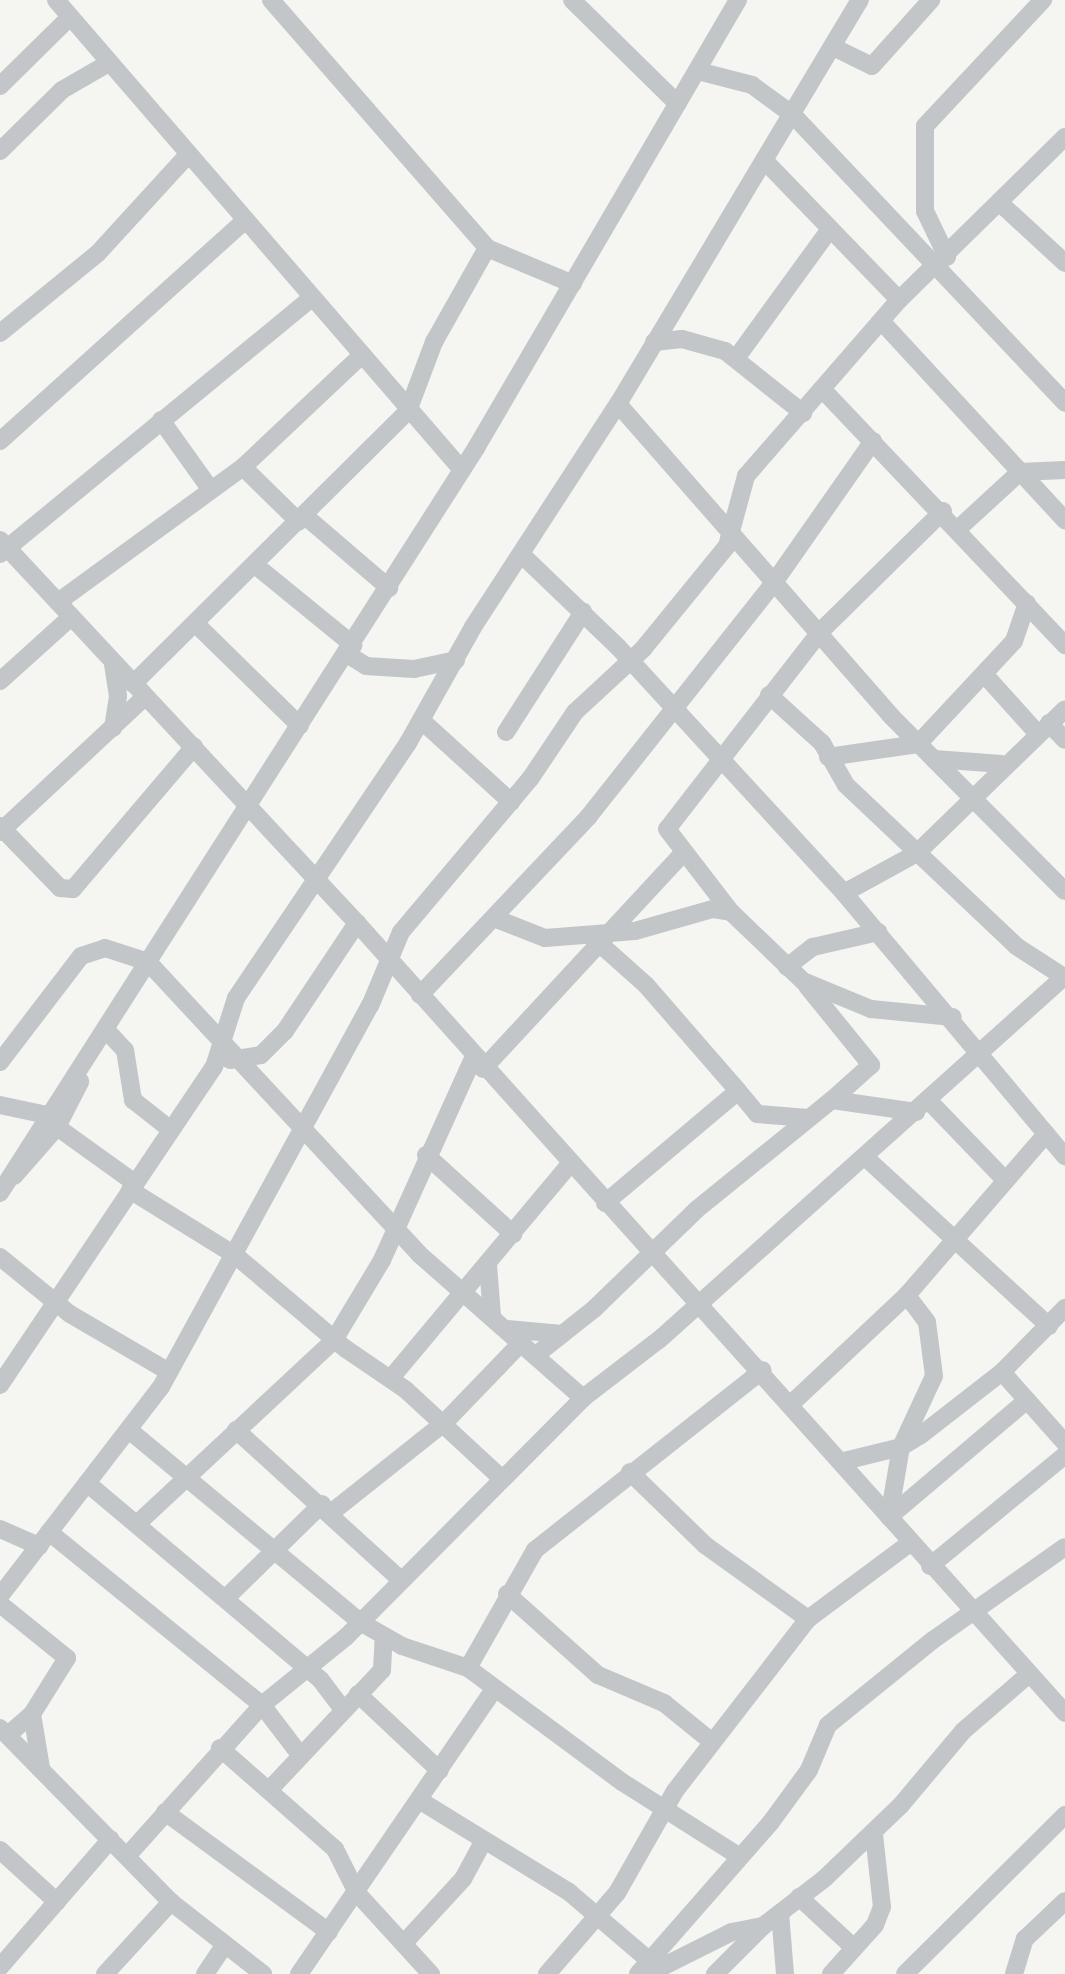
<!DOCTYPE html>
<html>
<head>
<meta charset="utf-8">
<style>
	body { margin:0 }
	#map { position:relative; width:1065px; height:1974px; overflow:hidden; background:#f5f5f1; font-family:"Fira Sans Condensed",sans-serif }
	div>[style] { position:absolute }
	.minor>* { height:18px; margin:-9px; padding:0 9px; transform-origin:9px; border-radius:9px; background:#c2c6c9 }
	span { translate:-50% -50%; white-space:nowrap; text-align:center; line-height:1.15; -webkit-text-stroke:7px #fff; paint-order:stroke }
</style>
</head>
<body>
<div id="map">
	<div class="minor">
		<div style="left:56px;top:0;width:621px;rotate:49.18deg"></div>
		<div style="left:271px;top:0;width:329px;rotate:48.9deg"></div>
		<div style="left:572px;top:0;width:148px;rotate:44.5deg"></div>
		<div style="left:833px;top:47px;width:43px;rotate:26deg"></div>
		<div style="left:872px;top:66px;width:89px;rotate:-48.2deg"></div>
		<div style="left:698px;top:71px;width:56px;rotate:14.5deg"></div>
		<div style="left:752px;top:85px;width:51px;rotate:36.2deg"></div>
		<div style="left:793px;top:115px;width:396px;rotate:46.6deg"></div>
		<div style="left:0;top:86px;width:97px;rotate:-44.6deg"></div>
		<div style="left:0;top:151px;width:87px;rotate:-44.5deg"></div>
		<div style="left:62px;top:90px;width:52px;rotate:-30deg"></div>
		<div style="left:764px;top:160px;width:194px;rotate:46deg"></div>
		<div style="left:1001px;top:204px;width:87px;rotate:42.7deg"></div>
		<div style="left:947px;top:257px;width:51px;rotate:-115.6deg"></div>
		<div style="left:925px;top:211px;width:85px;rotate:-90deg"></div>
		<div style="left:925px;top:126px;width:173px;rotate:-46.9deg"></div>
		<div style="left:882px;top:322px;width:270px;rotate:47.3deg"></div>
		<div style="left:0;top:333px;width:127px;rotate:-39.2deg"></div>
		<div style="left:98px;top:253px;width:130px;rotate:-47.5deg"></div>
		<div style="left:654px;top:342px;width:28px;rotate:-6deg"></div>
		<div style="left:682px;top:339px;width:45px;rotate:15.6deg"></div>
		<div style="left:725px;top:351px;width:100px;rotate:38.5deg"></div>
		<div style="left:737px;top:357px;width:158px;rotate:-54deg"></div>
		<div style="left:823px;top:390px;width:352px;rotate:46.5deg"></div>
		<div style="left:618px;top:404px;width:416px;rotate:48.8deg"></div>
		<div style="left:892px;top:717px;width:245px;rotate:45.2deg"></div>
		<div style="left:161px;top:420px;width:86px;rotate:54.5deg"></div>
		<div style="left:0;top:441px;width:329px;rotate:-42deg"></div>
		<div style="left:243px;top:467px;width:163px;rotate:-43.3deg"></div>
		<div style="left:943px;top:511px;width:173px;rotate:135.5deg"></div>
		<div style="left:820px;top:632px;width:249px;rotate:127.8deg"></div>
		<div style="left:667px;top:829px;width:105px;rotate:52.4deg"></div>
		<div style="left:731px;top:912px;width:100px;rotate:43.8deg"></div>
		<div style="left:803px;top:981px;width:74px;rotate:22.4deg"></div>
		<div style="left:871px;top:1009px;width:82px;rotate:5.6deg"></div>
		<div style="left:305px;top:516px;width:111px;rotate:40.6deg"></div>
		<div style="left:959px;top:528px;width:83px;rotate:-42.6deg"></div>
		<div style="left:1020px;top:472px;width:45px;rotate:-2.5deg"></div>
		<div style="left:0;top:540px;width:524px;rotate:47.01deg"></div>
		<div style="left:357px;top:923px;width:1061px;rotate:48.13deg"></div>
		<div style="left:0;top:554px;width:404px;rotate:-39.4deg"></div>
		<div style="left:522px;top:555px;width:133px;rotate:43.8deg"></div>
		<div style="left:618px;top:647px;width:334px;rotate:47.4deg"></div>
		<div style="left:844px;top:893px;width:344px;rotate:50deg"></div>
		<div style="left:255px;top:565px;width:127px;rotate:39.2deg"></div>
		<div style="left:58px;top:602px;width:229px;rotate:-36.1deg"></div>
		<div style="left:243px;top:467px;width:78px;rotate:44.5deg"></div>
		<div style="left:197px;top:625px;width:144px;rotate:44.4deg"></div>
		<div style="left:347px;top:654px;width:22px;rotate:32deg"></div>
		<div style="left:366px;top:666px;width:48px;rotate:3.6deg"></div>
		<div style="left:414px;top:669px;width:43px;rotate:-12.1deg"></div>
		<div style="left:984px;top:674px;width:81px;rotate:48deg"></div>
		<div style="left:0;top:681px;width:96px;rotate:-42deg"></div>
		<div style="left:133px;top:684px;width:387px;rotate:-44.8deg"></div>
		<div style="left:408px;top:411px;width:74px;rotate:-69.4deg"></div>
		<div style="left:434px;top:342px;width:108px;rotate:-60.6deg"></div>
		<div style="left:487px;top:248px;width:93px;rotate:22.7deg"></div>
		<div style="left:769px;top:695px;width:72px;rotate:42.2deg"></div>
		<div style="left:822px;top:743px;width:48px;rotate:60.3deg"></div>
		<div style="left:846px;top:785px;width:234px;rotate:43.4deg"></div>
		<div style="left:1016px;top:946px;width:57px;rotate:32.9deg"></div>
		<div style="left:421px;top:720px;width:122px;rotate:42.3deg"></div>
		<div style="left:1049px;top:723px;width:23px;rotate:47deg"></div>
		<div style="left:113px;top:728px;width:32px;rotate:-81deg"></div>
		<div style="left:118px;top:696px;width:33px;rotate:-99deg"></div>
		<div style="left:506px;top:732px;width:143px;rotate:-57.3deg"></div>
		<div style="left:828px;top:757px;width:91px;rotate:-8.2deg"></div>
		<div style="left:918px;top:744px;width:141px;rotate:-47deg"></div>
		<div style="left:1014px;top:641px;width:40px;rotate:-71.1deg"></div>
		<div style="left:934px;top:759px;width:68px;rotate:4.2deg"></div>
		<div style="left:0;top:826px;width:86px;rotate:45.9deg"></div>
		<div style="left:60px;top:888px;width:13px;rotate:4deg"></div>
		<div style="left:73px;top:889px;width:187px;rotate:-49.6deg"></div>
		<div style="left:0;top:832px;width:198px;rotate:-43deg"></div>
		<div style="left:844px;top:893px;width:83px;rotate:-28.7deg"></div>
		<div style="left:917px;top:853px;width:206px;rotate:-44.2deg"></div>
		<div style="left:494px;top:918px;width:55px;rotate:21.4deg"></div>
		<div style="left:545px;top:938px;width:90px;rotate:-4.4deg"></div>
		<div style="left:635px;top:931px;width:81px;rotate:-15.8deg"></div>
		<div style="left:713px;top:909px;width:18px;rotate:9deg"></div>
		<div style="left:600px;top:944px;width:62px;rotate:41.7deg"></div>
		<div style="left:646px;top:985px;width:140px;rotate:49deg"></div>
		<div style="left:738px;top:1091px;width:174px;rotate:139.9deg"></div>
		<div style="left:787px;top:967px;width:33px;rotate:-38deg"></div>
		<div style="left:813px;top:947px;width:67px;rotate:-13deg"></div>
		<div style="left:807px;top:986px;width:102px;rotate:51deg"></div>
		<div style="left:871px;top:1065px;width:52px;rotate:138.1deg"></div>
		<div style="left:420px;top:995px;width:246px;rotate:-46.6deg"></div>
		<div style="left:589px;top:816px;width:300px;rotate:-51.6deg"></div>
		<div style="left:775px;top:581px;width:171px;rotate:-55deg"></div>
		<div style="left:107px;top:1031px;width:26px;rotate:47deg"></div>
		<div style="left:125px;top:1050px;width:51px;rotate:80.9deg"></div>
		<div style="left:133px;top:1100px;width:48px;rotate:38.3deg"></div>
		<div style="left:230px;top:1060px;width:31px;rotate:-9deg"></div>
		<div style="left:261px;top:1055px;width:34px;rotate:-45deg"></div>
		<div style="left:285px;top:1031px;width:130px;rotate:-56.3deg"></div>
		<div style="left:0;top:1062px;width:133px;rotate:-52.6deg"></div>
		<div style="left:81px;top:956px;width:25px;rotate:-18deg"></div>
		<div style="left:105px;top:948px;width:45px;rotate:18deg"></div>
		<div style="left:148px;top:962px;width:398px;rotate:47.1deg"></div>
		<div style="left:419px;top:1254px;width:218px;rotate:41.3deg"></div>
		<div style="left:483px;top:1069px;width:293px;rotate:-47.2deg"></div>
		<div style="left:738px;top:1091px;width:30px;rotate:50deg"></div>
		<div style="left:757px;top:1114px;width:51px;rotate:4.5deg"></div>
		<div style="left:929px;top:1101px;width:110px;rotate:46.1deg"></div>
		<div style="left:0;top:1105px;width:48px;rotate:12deg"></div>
		<div style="left:57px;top:1127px;width:96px;rotate:35.7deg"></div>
		<div style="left:426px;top:1155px;width:118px;rotate:42.2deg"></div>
		<div style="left:865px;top:1157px;width:250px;rotate:42.6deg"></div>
		<div style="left:14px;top:1176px;width:65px;rotate:-48.7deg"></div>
		<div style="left:57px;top:1127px;width:51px;rotate:-62.9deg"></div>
		<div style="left:130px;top:1190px;width:123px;rotate:31.8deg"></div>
		<div style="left:235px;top:1255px;width:145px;rotate:40.3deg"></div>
		<div style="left:346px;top:1349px;width:73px;rotate:34.3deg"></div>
		<div style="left:406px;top:1390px;width:128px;rotate:42.8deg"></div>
		<div style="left:0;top:1193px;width:884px;rotate:-57.42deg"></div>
		<div style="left:476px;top:448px;width:519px;rotate:-59.68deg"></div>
		<div style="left:0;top:1257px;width:90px;rotate:39.2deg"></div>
		<div style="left:70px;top:1314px;width:111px;rotate:30.3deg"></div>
		<div style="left:488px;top:1265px;width:51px;rotate:85.5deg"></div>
		<div style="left:507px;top:1329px;width:55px;rotate:5.2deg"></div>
		<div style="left:536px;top:1355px;width:74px;rotate:-38.4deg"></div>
		<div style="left:594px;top:1309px;width:142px;rotate:-44.1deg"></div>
		<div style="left:696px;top:1210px;width:175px;rotate:-39deg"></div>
		<div style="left:832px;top:1100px;width:85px;rotate:8.1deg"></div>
		<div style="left:1002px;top:1372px;width:95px;rotate:48.4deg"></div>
		<div style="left:391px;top:1378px;width:279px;rotate:-50.1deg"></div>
		<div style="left:0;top:1385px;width:383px;rotate:-56.1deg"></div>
		<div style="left:214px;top:1067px;width:72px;rotate:-72.3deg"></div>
		<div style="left:236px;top:998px;width:308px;rotate:-56deg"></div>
		<div style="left:408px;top:743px;width:133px;rotate:-60.7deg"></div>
		<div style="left:473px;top:627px;width:266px;rotate:-57deg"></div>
		<div style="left:618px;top:404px;width:471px;rotate:-59.1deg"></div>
		<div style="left:792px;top:1403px;width:158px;rotate:-43.2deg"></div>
		<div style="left:907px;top:1295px;width:213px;rotate:-49.2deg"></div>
		<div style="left:129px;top:1430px;width:300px;rotate:39.7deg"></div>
		<div style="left:360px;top:1622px;width:48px;rotate:29.7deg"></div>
		<div style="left:402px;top:1646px;width:70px;rotate:18.4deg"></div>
		<div style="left:468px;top:1668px;width:192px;rotate:36.5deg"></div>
		<div style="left:622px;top:1782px;width:140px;rotate:32.4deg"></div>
		<div style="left:236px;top:1430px;width:222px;rotate:42.3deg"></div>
		<div style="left:844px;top:1461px;width:59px;rotate:-13.8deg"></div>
		<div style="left:901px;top:1447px;width:23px;rotate:-31deg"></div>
		<div style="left:921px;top:1435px;width:103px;rotate:-37.9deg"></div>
		<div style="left:1002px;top:1372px;width:90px;rotate:-45.5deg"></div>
		<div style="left:630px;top:1472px;width:105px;rotate:44.2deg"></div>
		<div style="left:705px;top:1545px;width:127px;rotate:35.7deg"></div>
		<div style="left:87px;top:1483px;width:304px;rotate:40.1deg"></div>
		<div style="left:320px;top:1679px;width:39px;rotate:53deg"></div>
		<div style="left:332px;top:1512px;width:143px;rotate:-38.5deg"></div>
		<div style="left:444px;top:1423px;width:112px;rotate:-46.1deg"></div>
		<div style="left:895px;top:1512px;width:173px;rotate:-40.3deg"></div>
		<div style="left:889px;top:1517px;width:71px;rotate:-80.3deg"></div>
		<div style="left:901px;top:1447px;width:78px;rotate:-65.1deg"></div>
		<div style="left:934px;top:1376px;width:54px;rotate:-97.4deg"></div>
		<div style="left:927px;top:1322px;width:34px;rotate:-127deg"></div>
		<div style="left:138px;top:1523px;width:268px;rotate:-43deg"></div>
		<div style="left:334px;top:1340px;width:93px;rotate:-59deg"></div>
		<div style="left:382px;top:1260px;width:222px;rotate:-65.7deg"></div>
		<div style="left:0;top:1529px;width:43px;rotate:23.6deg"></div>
		<div style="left:49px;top:1532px;width:274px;rotate:39.1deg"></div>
		<div style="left:262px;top:1705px;width:64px;rotate:52.6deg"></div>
		<div style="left:930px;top:1566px;width:175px;rotate:-39.4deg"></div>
		<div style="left:507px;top:1594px;width:122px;rotate:41.7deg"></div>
		<div style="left:598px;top:1675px;width:72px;rotate:23deg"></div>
		<div style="left:664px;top:1703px;width:60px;rotate:39deg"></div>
		<div style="left:0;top:1596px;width:264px;rotate:-52.4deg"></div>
		<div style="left:161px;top:1387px;width:435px;rotate:-61.3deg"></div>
		<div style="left:370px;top:1006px;width:80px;rotate:-67.3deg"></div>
		<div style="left:401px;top:932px;width:200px;rotate:-49.9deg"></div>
		<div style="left:530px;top:779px;width:81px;rotate:-56.1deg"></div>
		<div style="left:575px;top:712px;width:93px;rotate:-42.8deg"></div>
		<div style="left:643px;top:649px;width:133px;rotate:-50.8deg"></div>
		<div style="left:727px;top:546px;width:73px;rotate:-74.8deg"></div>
		<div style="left:746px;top:476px;width:233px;rotate:-49deg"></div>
		<div style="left:899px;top:300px;width:233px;rotate:-44.5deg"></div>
		<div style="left:227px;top:1597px;width:133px;rotate:-44.4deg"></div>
		<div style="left:0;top:1604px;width:86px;rotate:38.9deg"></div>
		<div style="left:67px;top:1658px;width:66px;rotate:122deg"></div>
		<div style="left:32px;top:1714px;width:32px;rotate:139deg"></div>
		<div style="left:468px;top:1668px;width:136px;rotate:-60.4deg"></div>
		<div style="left:535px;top:1550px;width:290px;rotate:-38.3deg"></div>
		<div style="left:358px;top:1694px;width:112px;rotate:43.2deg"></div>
		<div style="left:32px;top:1714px;width:55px;rotate:80.5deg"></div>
		<div style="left:0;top:1728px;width:244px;rotate:45.5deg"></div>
		<div style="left:171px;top:1902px;width:117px;rotate:38deg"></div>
		<div style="left:220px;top:1748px;width:153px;rotate:41.3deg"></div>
		<div style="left:335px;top:1849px;width:49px;rotate:63.4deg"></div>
		<div style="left:357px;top:1893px;width:110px;rotate:47.6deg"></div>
		<div style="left:270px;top:1789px;width:163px;rotate:-46.7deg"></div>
		<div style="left:382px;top:1670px;width:34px;rotate:-87deg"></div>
		<div style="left:419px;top:1800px;width:176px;rotate:31.5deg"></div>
		<div style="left:569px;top:1892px;width:108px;rotate:40.5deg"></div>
		<div style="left:165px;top:1812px;width:203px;rotate:36.2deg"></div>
		<div style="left:0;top:1850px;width:77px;rotate:42.4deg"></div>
		<div style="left:128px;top:1855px;width:201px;rotate:-48.2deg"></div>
		<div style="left:262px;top:1705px;width:108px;rotate:-39deg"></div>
		<div style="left:346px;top:1637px;width:337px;rotate:-45.2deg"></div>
		<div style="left:583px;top:1398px;width:97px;rotate:-37.5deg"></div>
		<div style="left:660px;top:1339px;width:544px;rotate:-41.87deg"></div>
		<div style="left:799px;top:1897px;width:75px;rotate:42.8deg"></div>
		<div style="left:780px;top:1913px;width:61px;rotate:85.3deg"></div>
		<div style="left:405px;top:1942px;width:86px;rotate:-47.4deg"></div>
		<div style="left:463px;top:1879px;width:42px;rotate:-61.6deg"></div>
		<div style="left:0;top:1967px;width:169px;rotate:-49.1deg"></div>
		<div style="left:105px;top:1974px;width:98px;rotate:-47.5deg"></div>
		<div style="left:205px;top:1974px;width:34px;rotate:-56deg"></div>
		<div style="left:299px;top:1974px;width:345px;rotate:-55.6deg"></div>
		<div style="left:547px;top:1974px;width:107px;rotate:-49.2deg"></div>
		<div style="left:617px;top:1893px;width:117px;rotate:-60.4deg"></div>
		<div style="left:675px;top:1791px;width:217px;rotate:-52.3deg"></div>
		<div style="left:808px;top:1619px;width:127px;rotate:-36.7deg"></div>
		<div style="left:638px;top:1974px;width:202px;rotate:-48.8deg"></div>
		<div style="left:771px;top:1822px;width:64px;rotate:-53.8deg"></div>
		<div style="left:809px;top:1770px;width:49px;rotate:-67.1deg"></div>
		<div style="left:828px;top:1725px;width:135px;rotate:-39deg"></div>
		<div style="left:933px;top:1640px;width:161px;rotate:-35.2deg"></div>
		<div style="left:648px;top:1974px;width:94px;rotate:-26.6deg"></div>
		<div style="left:732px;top:1932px;width:32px;rotate:-11deg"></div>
		<div style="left:763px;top:1926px;width:78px;rotate:-37.7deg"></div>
		<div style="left:825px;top:1878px;width:105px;rotate:-43.8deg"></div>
		<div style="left:901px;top:1805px;width:97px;rotate:-50deg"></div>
		<div style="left:963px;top:1731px;width:87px;rotate:-40.8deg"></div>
		<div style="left:715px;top:1974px;width:68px;rotate:-45deg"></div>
		<div style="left:831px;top:1974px;width:66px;rotate:-48.1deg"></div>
		<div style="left:875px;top:1925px;width:19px;rotate:-69deg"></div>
		<div style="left:882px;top:1907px;width:73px;rotate:-96.3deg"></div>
		<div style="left:905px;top:1974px;width:226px;rotate:-44.8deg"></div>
		<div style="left:1014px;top:1974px;width:37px;rotate:-73deg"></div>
		<div style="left:1025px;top:1939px;width:55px;rotate:-43.5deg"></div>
	</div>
</div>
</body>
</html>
